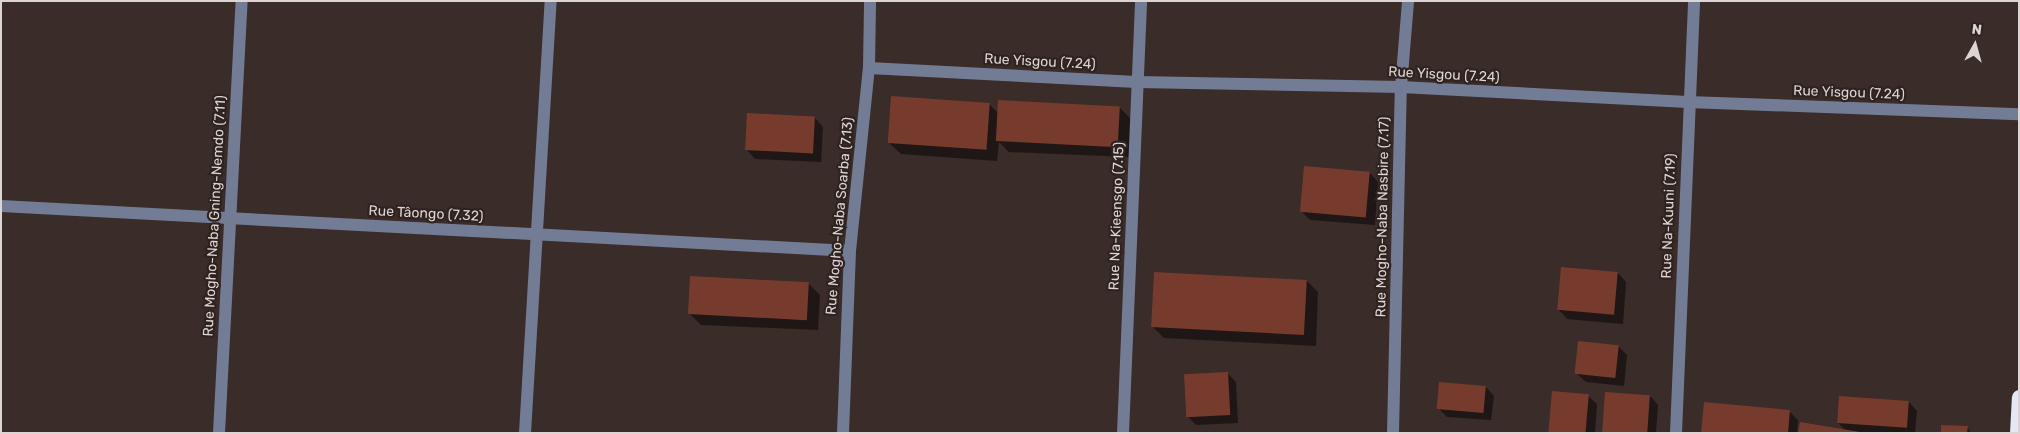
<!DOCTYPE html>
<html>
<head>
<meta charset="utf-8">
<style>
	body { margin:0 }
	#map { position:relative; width:2020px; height:434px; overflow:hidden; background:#392c29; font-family:Rubik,sans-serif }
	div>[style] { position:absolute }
	.shadow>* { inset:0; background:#0007 }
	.building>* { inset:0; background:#773b2d; transform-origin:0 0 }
	.minor>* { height:12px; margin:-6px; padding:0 6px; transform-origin:6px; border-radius:6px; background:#737c95 }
	.highway>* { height:15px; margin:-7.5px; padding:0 7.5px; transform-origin:7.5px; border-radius:7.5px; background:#e3e8f4 }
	span { translate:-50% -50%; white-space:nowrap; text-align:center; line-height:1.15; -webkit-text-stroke:4.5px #2f2320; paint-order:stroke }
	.street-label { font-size:14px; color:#ddd5d3 }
	.frame { position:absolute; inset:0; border:2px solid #ddd5d3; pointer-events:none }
	.north { position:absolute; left:1950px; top:20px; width:50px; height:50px; -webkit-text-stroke:4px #2f2320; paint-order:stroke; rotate:7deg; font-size:14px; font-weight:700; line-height:20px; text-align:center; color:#ddd5d3 }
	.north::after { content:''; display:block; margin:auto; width:18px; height:22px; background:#ddd5d3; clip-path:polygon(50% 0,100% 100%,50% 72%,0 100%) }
</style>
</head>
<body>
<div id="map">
	<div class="shadow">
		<div style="clip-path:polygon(989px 104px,999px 114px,1119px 107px,1131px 119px,1129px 157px,1009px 152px,999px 142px,997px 161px,901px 154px,889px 143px)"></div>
		<div style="clip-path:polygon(815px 118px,823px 127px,821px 162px,755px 159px,747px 150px)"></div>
		<div style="clip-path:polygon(1370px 173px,1378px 182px,1375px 225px,1310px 220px,1301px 211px)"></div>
		<div style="clip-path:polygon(1618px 273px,1626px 282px,1623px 324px,1567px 319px,1559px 310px)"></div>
		<div style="clip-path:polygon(1307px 281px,1318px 292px,1316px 346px,1164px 338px,1152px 326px)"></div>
		<div style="clip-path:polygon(808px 283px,820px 295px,818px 330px,701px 325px,689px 313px)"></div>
		<div style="clip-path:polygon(1618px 346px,1627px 355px,1624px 386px,1586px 382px,1577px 374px)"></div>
		<div style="clip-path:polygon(1227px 373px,1236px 382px,1238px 423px,1196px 425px,1187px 416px)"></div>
		<div style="clip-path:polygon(1486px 387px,1494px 396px,1491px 420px,1447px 417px,1438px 408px)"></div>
		<div style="clip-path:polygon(1588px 396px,1597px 404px,1595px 433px,1550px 433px)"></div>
		<div style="clip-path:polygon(1650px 396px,1658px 405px,1656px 433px,1603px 433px)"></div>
		<div style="clip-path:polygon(1909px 402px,1917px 411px,1915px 433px,1800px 433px,1846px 431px,1838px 423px)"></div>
		<div style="clip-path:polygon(1790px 412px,1798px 420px,1797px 433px,1702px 433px)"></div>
		<div style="clip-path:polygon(1967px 427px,1971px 433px,1942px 433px)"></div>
	</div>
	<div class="building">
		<div style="left:891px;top:96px;width:99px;height:47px;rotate:4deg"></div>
		<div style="left:998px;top:100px;width:122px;height:41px;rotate:3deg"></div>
		<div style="left:747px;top:113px;width:68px;height:37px;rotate:3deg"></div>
		<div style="left:1304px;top:166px;width:66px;height:46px;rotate:5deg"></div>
		<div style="left:1561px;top:267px;width:57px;height:43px;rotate:5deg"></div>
		<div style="left:1154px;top:272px;width:153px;height:55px;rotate:3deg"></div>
		<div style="left:690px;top:276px;width:119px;height:38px;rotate:3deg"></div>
		<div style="left:1578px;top:341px;width:41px;height:33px;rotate:6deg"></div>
		<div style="left:1228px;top:372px;width:43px;height:44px;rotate:87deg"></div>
		<div style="left:1439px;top:382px;width:47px;height:27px;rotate:5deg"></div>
		<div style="left:1552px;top:391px;width:37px;height:42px;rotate:5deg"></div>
		<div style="left:1605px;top:392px;width:45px;height:41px;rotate:4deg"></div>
		<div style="left:1839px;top:396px;width:70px;height:27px;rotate:4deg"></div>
		<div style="clip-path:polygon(1704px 402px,1790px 410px,1788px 433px,1701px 433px)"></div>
		<div style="clip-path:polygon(1800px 422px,1860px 432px,1860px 433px,1798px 433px)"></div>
		<div style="clip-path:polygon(1941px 425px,1968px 426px,1967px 433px,1941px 433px)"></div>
	</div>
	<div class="minor">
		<div style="left:869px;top:68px;width:268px;rotate:3deg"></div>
		<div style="left:1137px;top:82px;width:264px;rotate:1.1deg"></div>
		<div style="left:1401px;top:87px;width:287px;rotate:3deg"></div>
		<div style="left:1688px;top:102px;width:331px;rotate:2.1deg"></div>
		<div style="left:1px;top:206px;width:850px;rotate:3.03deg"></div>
		<div style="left:219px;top:433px;width:433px;rotate:-87deg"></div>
		<div style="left:525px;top:433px;width:433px;rotate:-86.6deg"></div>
		<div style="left:843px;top:433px;width:182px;rotate:-87.8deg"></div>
		<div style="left:850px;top:251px;width:184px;rotate:-84.1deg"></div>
		<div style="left:869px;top:68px;width:67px;rotate:-89.1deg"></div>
		<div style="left:1123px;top:433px;width:432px;rotate:-87.6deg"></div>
		<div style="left:1393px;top:433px;width:346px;rotate:-88.7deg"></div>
		<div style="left:1401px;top:87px;width:86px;rotate:-85.3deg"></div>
		<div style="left:1676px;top:433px;width:432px;rotate:-87.6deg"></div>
	</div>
	<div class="highway">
		<div style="left:2017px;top:433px;width:36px;rotate:-87deg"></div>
	</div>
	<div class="street-label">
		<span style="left:1040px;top:62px;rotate:3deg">Rue Yisgou (7.24)</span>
		<span style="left:1444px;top:75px;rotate:3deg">Rue Yisgou (7.24)</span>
		<span style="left:1849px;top:93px;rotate:2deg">Rue Yisgou (7.24)</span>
		<span style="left:426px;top:214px;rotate:3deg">Rue Tâongo (7.32)</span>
		<span style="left:215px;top:216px;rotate:-87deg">Rue Mogho-Naba Gning-Nemdo (7.11)</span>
		<span style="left:840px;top:216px;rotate:-85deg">Rue Mogho-Naba Soarba (7.13)</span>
		<span style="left:1117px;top:216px;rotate:-88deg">Rue Na-Kieensgo (7.15)</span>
		<span style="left:1669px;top:216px;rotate:-88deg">Rue Na-Kuuni (7.19)</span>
		<span style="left:1383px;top:217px;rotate:-89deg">Rue Mogho-Naba Nasbire (7.17)</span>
	</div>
	<div class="frame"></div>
	<div class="north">N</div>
</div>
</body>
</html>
